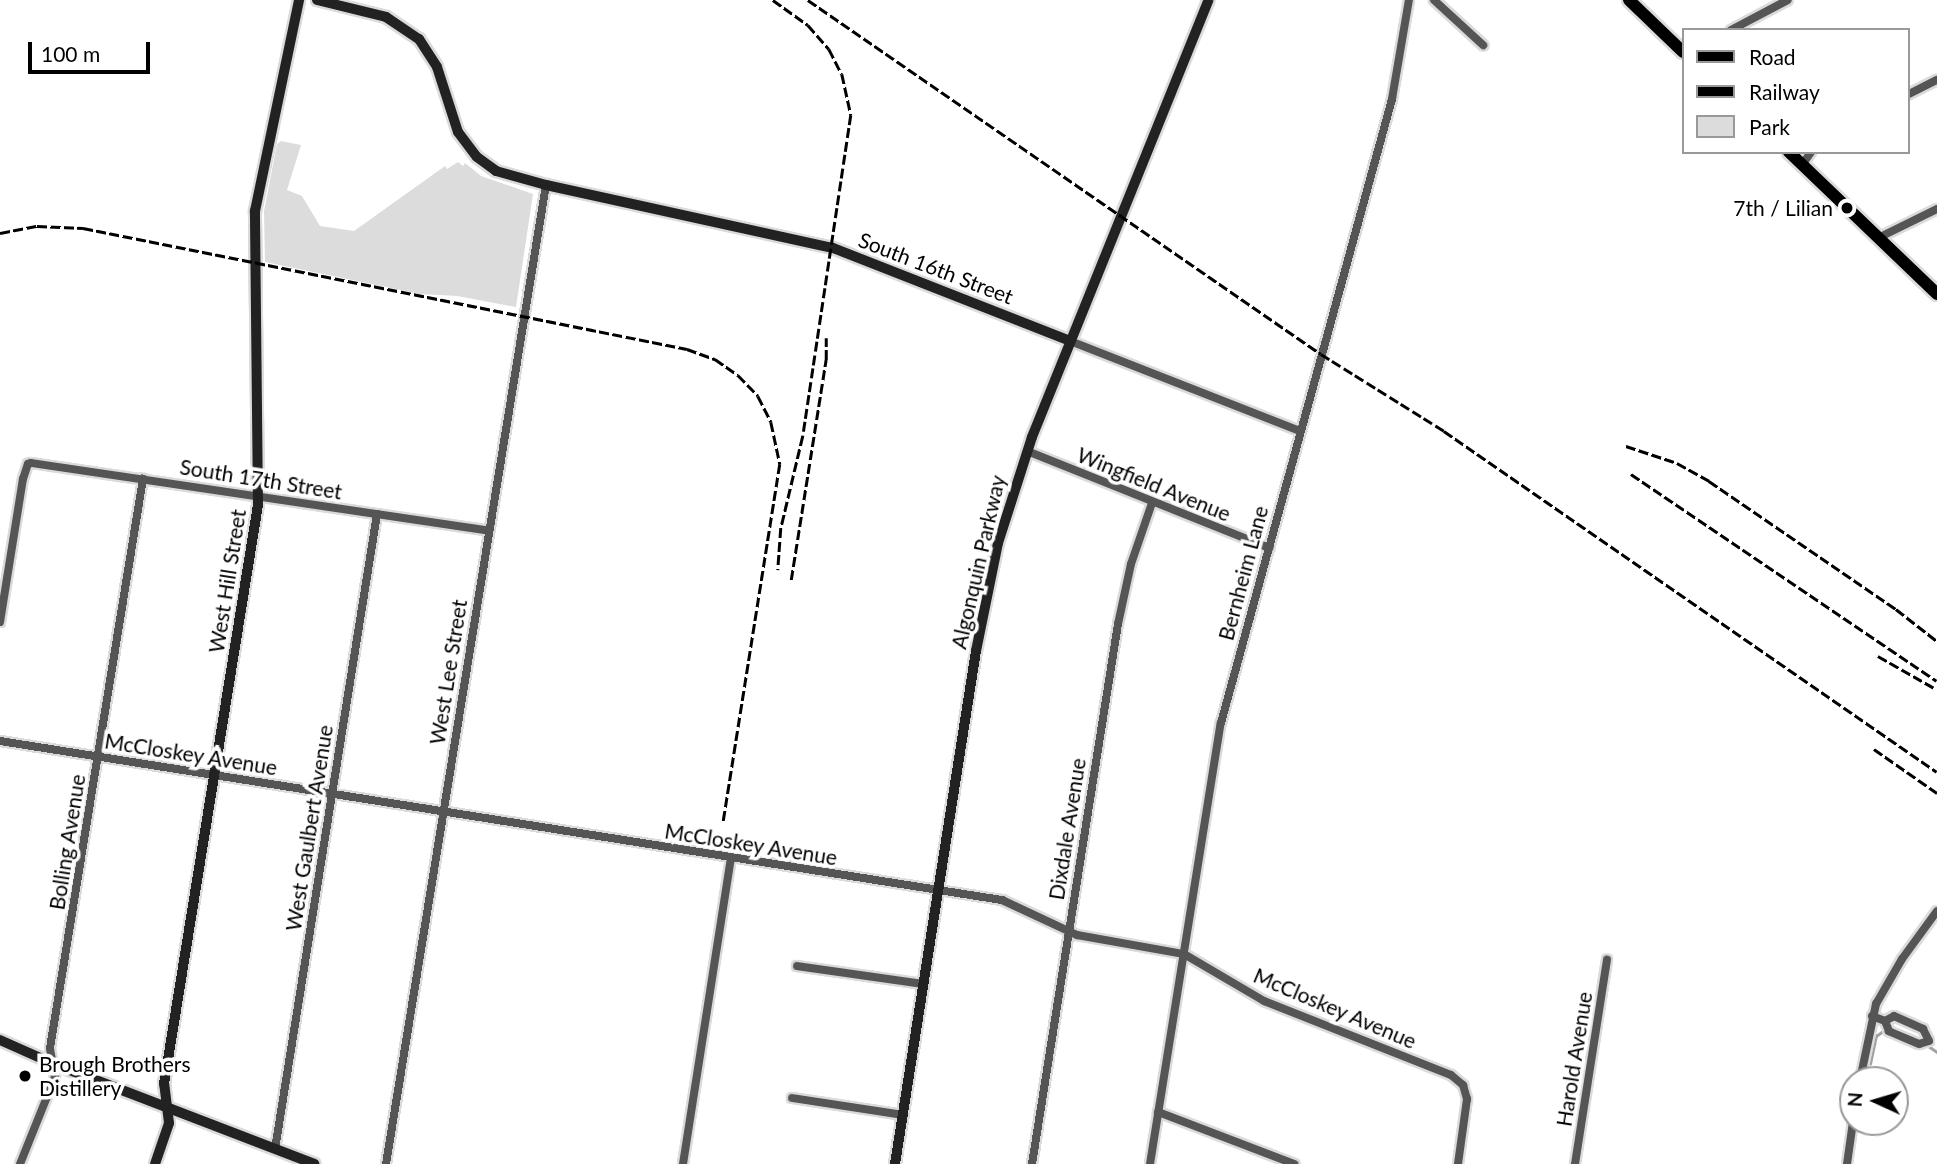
<!DOCTYPE html>
<html>
<head>
<meta charset="utf-8">
<style>
	body { margin:0 }
	#map { position:relative; width:1937px; height:1164px; overflow:hidden; background:#fff; font-family:Lato,sans-serif }
	div>[style] { position:absolute }
	.green>* { inset:0; background:#dcdcdc }
	.stream>* { height:2.5px; margin:-1.25px; padding:0 1.25px; transform-origin:1.25px; border-radius:1.25px; background:#a3a3a3 }
	.roads { filter:drop-shadow(2px 0 #dbdbdb) drop-shadow(-2px 0 #dbdbdb) drop-shadow(0 2px #dbdbdb) drop-shadow(0 -2px #dbdbdb) }
	.street>* { height:8px; margin:-4px; padding:0 4px; transform-origin:4px; border-radius:4px; background:#555 }
	.secondary>* { height:10px; margin:-5px; padding:0 5px; transform-origin:5px; border-radius:5px; background:#222 }
	.primary>* { height:12px; margin:-6px; padding:0 6px; transform-origin:6px; border-radius:6px; background:#000 }
	.rail>* { height:2.5px; margin-top:-1.25px; transform-origin:0; background:repeating-linear-gradient(90deg,#000 0 10px,transparent 0 13.5px) }
	.dots>* { width:19px; height:19px; translate:-50% -50%; box-sizing:border-box; border:4px solid #fff; border-radius:50% }
	span { translate:-50% -50%; white-space:nowrap; text-align:center; line-height:1.15; -webkit-text-stroke:7px #fff; paint-order:stroke }
	.poi-label { font-size:21px; color:#000 }
	.right { translate:-100% -50%; text-align:right }
	.left { translate:0 -50%; text-align:left }
	.street-label { font-size:21px; color:#000 }
	.legend { position:absolute; left:1682px; top:28px; width:228px; height:126px; box-sizing:border-box; background:#fff; border:2px solid #999; margin:0; padding:9px 12px; list-style:none; font-size:21px; color:#000 }
	.legend li { display:flex; align-items:center; gap:14px; height:35px }
	.legend b { width:35px; border:2px solid #999 }
	.north { position:absolute; left:1839px; top:1066px; width:70px; height:70px; box-sizing:border-box; background:#fff; border:2px solid #999; border-radius:50%; rotate:274deg; font-size:19px; font-weight:700; line-height:28px; text-align:center; color:#000 }
	.north::after { content:''; display:block; margin:auto; width:24px; height:32px; background:#000; clip-path:polygon(50% 0,100% 100%,50% 72%,0 100%) }
	.scale { position:absolute; left:28px; top:42px; width:122px; height:32px; box-sizing:border-box; border:4px solid #000; border-top:0; padding-left:9px; font-size:21px; line-height:24px; white-space:nowrap; color:#000; -webkit-text-stroke:5px #fff; paint-order:stroke }
</style>
</head>
<body>
<div id="map">
	<div class="green">
		<div style="clip-path:polygon(281px 141px,301px 145px,287px 190px,302px 196px,320px 226px,354px 231px,445px 166px,447px 169px,458px 162px,463px 166px,465px 163px,481px 176px,533px 194px,516px 307px,457px 296px,420px 294px,265px 262px,264px 211px,277px 144px)"></div>
	</div>
	<div class="stream">
		<div style="left:1927px;top:1045px;width:12px;rotate:35deg"></div>
		<div style="left:1870px;top:1064px;width:29px;rotate:-78deg"></div>
		<div style="left:1876px;top:1036px;width:12px;rotate:-35deg"></div>
	</div>
	<div class="roads">
		<div class="street">
			<div style="left:1434px;top:0;width:67px;rotate:42.6deg"></div>
			<div style="left:1731px;top:30px;width:64px;rotate:-27.8deg"></div>
			<div style="left:1907px;top:95px;width:34px;rotate:-27deg"></div>
			<div style="left:1802px;top:165px;width:16px;rotate:-55deg"></div>
			<div style="left:1878px;top:238px;width:66px;rotate:-26.2deg"></div>
			<div style="left:1070px;top:341px;width:247px;rotate:21.4deg"></div>
			<div style="left:1027px;top:451px;width:261px;rotate:21.8deg"></div>
			<div style="left:0;top:622px;width:145px;rotate:-80.9deg"></div>
			<div style="left:23px;top:479px;width:16px;rotate:-72deg"></div>
			<div style="left:28px;top:464px;width:3px;rotate:-18deg"></div>
			<div style="left:31px;top:463px;width:463px;rotate:8.4deg"></div>
			<div style="left:0;top:741px;width:1015px;rotate:9.02deg"></div>
			<div style="left:1002px;top:900px;width:83px;rotate:25deg"></div>
			<div style="left:1077px;top:935px;width:109px;rotate:10.1deg"></div>
			<div style="left:1184px;top:954px;width:93px;rotate:30.4deg"></div>
			<div style="left:1264px;top:1001px;width:201px;rotate:21.6deg"></div>
			<div style="left:1451px;top:1075px;width:16px;rotate:40deg"></div>
			<div style="left:1463px;top:1085px;width:15px;rotate:74deg"></div>
			<div style="left:1467px;top:1099px;width:66px;rotate:97.9deg"></div>
			<div style="left:797px;top:966px;width:127px;rotate:8.1deg"></div>
			<div style="left:1872px;top:1016px;width:14px;rotate:21deg"></div>
			<div style="left:1885px;top:1021px;width:10px;rotate:-29deg"></div>
			<div style="left:1894px;top:1016px;width:32px;rotate:24deg"></div>
			<div style="left:1923px;top:1029px;width:13px;rotate:63deg"></div>
			<div style="left:1929px;top:1041px;width:10px;rotate:163deg"></div>
			<div style="left:1919px;top:1044px;width:33px;rotate:-157deg"></div>
			<div style="left:1889px;top:1031px;width:11px;rotate:-112deg"></div>
			<div style="left:1860px;top:1080px;width:78px;rotate:-78.1deg"></div>
			<div style="left:1876px;top:1004px;width:52px;rotate:-60deg"></div>
			<div style="left:1902px;top:959px;width:59px;rotate:-53.9deg"></div>
			<div style="left:792px;top:1098px;width:112px;rotate:8.7deg"></div>
			<div style="left:1158px;top:1112px;width:146px;rotate:20.9deg"></div>
			<div style="left:275px;top:1149px;width:643px;rotate:-80.87deg"></div>
			<div style="left:20px;top:1164px;width:94px;rotate:-68.1deg"></div>
			<div style="left:55px;top:1077px;width:29px;rotate:-100deg"></div>
			<div style="left:50px;top:1048px;width:577px;rotate:-80.72deg"></div>
			<div style="left:386px;top:1164px;width:992px;rotate:-80.72deg"></div>
			<div style="left:683px;top:1164px;width:310px;rotate:-81.1deg"></div>
			<div style="left:1032px;top:1164px;width:547px;rotate:-80.95deg"></div>
			<div style="left:1118px;top:624px;width:61px;rotate:-77.8deg"></div>
			<div style="left:1131px;top:564px;width:65px;rotate:-71deg"></div>
			<div style="left:1150px;top:1164px;width:447px;rotate:-80.9deg"></div>
			<div style="left:1221px;top:723px;width:647px;rotate:-74.67deg"></div>
			<div style="left:1392px;top:99px;width:100px;rotate:-80.3deg"></div>
			<div style="left:1575px;top:1164px;width:207px;rotate:-81.1deg"></div>
			<div style="left:1847px;top:1164px;width:42px;rotate:-81.9deg"></div>
		</div>
		<div class="secondary">
			<div style="left:317px;top:0;width:71px;rotate:13.8deg"></div>
			<div style="left:386px;top:17px;width:40px;rotate:34deg"></div>
			<div style="left:419px;top:39px;width:33px;rotate:57deg"></div>
			<div style="left:437px;top:67px;width:68px;rotate:72.1deg"></div>
			<div style="left:458px;top:132px;width:31px;rotate:53deg"></div>
			<div style="left:477px;top:157px;width:24px;rotate:36deg"></div>
			<div style="left:496px;top:171px;width:52px;rotate:15.6deg"></div>
			<div style="left:546px;top:185px;width:294px;rotate:12.4deg"></div>
			<div style="left:833px;top:248px;width:255px;rotate:21.4deg"></div>
			<div style="left:0;top:1040px;width:59px;rotate:24deg"></div>
			<div style="left:54px;top:1064px;width:279px;rotate:21deg"></div>
			<div style="left:155px;top:1164px;width:43px;rotate:-71.1deg"></div>
			<div style="left:169px;top:1123px;width:39px;rotate:-97deg"></div>
			<div style="left:164px;top:1084px;width:587px;rotate:-80.78deg"></div>
			<div style="left:258px;top:505px;width:294px;rotate:-90.6deg"></div>
			<div style="left:255px;top:211px;width:216px;rotate:-78.2deg"></div>
			<div style="left:895px;top:1164px;width:519px;rotate:-81.03deg"></div>
			<div style="left:976px;top:651px;width:110px;rotate:-78.5deg"></div>
			<div style="left:998px;top:543px;width:111px;rotate:-72.2deg"></div>
			<div style="left:1032px;top:437px;width:471px;rotate:-68deg"></div>
		</div>
		<div class="primary">
			<div style="left:1629px;top:0;width:75px;rotate:43.9deg"></div>
			<div style="left:1789px;top:152px;width:205px;rotate:43.8deg"></div>
		</div>
	</div>
	<div class="rail">
		<div style="left:773px;top:0;width:43px;rotate:35.5deg"></div>
		<div style="left:808px;top:25px;width:32px;rotate:49deg"></div>
		<div style="left:829px;top:49px;width:28px;rotate:63deg"></div>
		<div style="left:842px;top:74px;width:42px;rotate:77.6deg"></div>
		<div style="left:851px;top:115px;width:325px;rotate:98.5deg"></div>
		<div style="left:803px;top:436px;width:95px;rotate:103.4deg"></div>
		<div style="left:781px;top:528px;width:42px;rotate:94.1deg"></div>
		<div style="left:808px;top:0;width:623px;rotate:34.61deg"></div>
		<div style="left:1321px;top:354px;width:145px;rotate:32deg"></div>
		<div style="left:1444px;top:431px;width:599px;rotate:34.67deg"></div>
		<div style="left:0;top:233px;width:38px;rotate:-11deg"></div>
		<div style="left:37px;top:226px;width:46px;rotate:2.5deg"></div>
		<div style="left:83px;top:228px;width:616px;rotate:11.33deg"></div>
		<div style="left:687px;top:349px;width:30px;rotate:20deg"></div>
		<div style="left:715px;top:359px;width:28px;rotate:35deg"></div>
		<div style="left:738px;top:375px;width:29px;rotate:46deg"></div>
		<div style="left:758px;top:396px;width:29px;rotate:63deg"></div>
		<div style="left:771px;top:422px;width:43px;rotate:77.9deg"></div>
		<div style="left:780px;top:464px;width:363px;rotate:99deg"></div>
		<div style="left:1626px;top:446px;width:54px;rotate:18.4deg"></div>
		<div style="left:1677px;top:463px;width:37px;rotate:29deg"></div>
		<div style="left:1709px;top:481px;width:227px;rotate:34.4deg"></div>
		<div style="left:1896px;top:609px;width:52px;rotate:38deg"></div>
		<div style="left:1631px;top:474px;width:369px;rotate:34.1deg"></div>
		<div style="left:791px;top:580px;width:223px;rotate:-81deg"></div>
		<div style="left:826px;top:360px;width:22px;rotate:-90deg"></div>
		<div style="left:1878px;top:656px;width:64px;rotate:29.7deg"></div>
		<div style="left:1874px;top:749px;width:77px;rotate:34.9deg"></div>
	</div>
	<div class="dots">
		<div style="left:1847px;top:208px;background:#000"></div>
		<div style="left:25px;top:1076px;background:#000"></div>
	</div>
	<div class="poi-label">
		<span class="right" style="left:1833px;top:208px">7th / Lilian</span>
		<span class="left" style="left:39px;top:1076px">Brough Brothers<br>Distillery</span>
	</div>
	<div class="street-label">
		<span style="left:936px;top:268px;rotate:21deg">South 16th Street</span>
		<span style="left:261px;top:479px;rotate:9deg">South 17th Street</span>
		<span style="left:1154px;top:484px;rotate:22deg">Wingfield Avenue</span>
		<span style="left:978px;top:562px;rotate:-77deg">Algonquin Parkway</span>
		<span style="left:1243px;top:573px;rotate:-75deg">Bernheim Lane</span>
		<span style="left:227px;top:581px;rotate:-81deg">West Hill Street</span>
		<span style="left:448px;top:672px;rotate:-81deg">West Lee Street</span>
		<span style="left:191px;top:754px;rotate:9deg">McCloskey Avenue</span>
		<span style="left:309px;top:828px;rotate:-81deg">West Gaulbert Avenue</span>
		<span style="left:1067px;top:829px;rotate:-81deg">Dixdale Avenue</span>
		<span style="left:67px;top:842px;rotate:-81deg">Bolling Avenue</span>
		<span style="left:751px;top:844px;rotate:9deg">McCloskey Avenue</span>
		<span style="left:1335px;top:1008px;rotate:23deg">McCloskey Avenue</span>
		<span style="left:1574px;top:1059px;rotate:-81deg">Harold Avenue</span>
	</div>
	<ul class="legend">
	<li><b style="height:9px;background:#000"></b>Road</li>
	<li><b style="height:9px;background:#000"></b>Railway</li>
	<li><b style="height:19px;background:#dcdcdc"></b>Park</li>
	</ul>
	<div class="north">N</div>
	<div class="scale">100 m</div>
</div>
</body>
</html>
